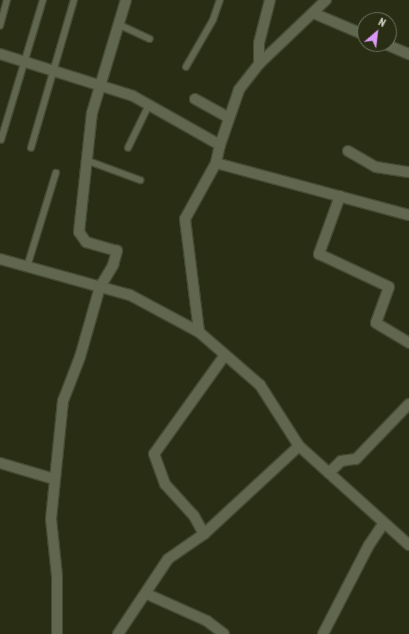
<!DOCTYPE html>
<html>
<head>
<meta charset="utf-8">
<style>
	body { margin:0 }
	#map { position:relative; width:409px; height:634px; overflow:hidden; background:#282d14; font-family:"PT Sans Narrow",sans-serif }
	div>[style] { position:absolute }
	.roads { filter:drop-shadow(1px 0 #454a32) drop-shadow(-1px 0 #454a32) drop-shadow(0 1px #454a32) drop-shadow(0 -1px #454a32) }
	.service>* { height:5.5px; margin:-2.75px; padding:0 2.75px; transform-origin:2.75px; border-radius:2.75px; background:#61674f }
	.minor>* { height:10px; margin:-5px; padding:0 5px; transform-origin:5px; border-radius:5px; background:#61674f }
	span { translate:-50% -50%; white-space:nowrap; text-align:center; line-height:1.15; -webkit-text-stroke:4px #282d14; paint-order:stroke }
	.north { position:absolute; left:357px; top:12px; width:40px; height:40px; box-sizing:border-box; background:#282d14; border:1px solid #707560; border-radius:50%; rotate:28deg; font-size:11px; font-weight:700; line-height:16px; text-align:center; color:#dce0d1 }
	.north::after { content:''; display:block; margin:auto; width:14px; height:18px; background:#db99f5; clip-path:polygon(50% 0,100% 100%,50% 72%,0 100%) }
</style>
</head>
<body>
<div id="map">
	<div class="roads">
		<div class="service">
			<div style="left:118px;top:24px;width:35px;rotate:25deg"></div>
			<div style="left:0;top:26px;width:27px;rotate:-75deg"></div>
			<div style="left:186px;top:67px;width:54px;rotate:-60.1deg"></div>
			<div style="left:213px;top:20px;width:21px;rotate:-71deg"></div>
			<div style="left:1px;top:140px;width:146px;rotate:-73.3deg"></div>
			<div style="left:31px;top:148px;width:154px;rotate:-73.8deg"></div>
			<div style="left:128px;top:148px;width:48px;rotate:-64deg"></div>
			<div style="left:86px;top:160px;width:58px;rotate:20.3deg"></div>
			<div style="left:27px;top:267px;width:98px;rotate:-72.9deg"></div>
		</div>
		<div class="minor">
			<div style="left:326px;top:0;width:93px;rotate:136.3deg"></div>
			<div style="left:259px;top:64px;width:33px;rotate:128deg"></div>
			<div style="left:239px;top:90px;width:58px;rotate:109.1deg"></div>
			<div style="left:220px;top:145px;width:18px;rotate:103deg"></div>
			<div style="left:216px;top:163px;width:64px;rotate:119deg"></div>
			<div style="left:185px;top:219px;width:114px;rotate:82.9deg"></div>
			<div style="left:199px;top:332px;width:81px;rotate:41deg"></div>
			<div style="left:260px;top:385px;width:72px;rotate:57.4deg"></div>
			<div style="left:299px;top:446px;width:148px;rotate:42deg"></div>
			<div style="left:313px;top:13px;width:56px;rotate:22.9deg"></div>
			<div style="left:385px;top:44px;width:26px;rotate:23deg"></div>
			<div style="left:0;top:54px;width:139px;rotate:17.5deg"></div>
			<div style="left:133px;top:96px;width:100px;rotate:29.4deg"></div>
			<div style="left:259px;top:64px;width:21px;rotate:-90deg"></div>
			<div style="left:259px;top:43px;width:44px;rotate:-75.7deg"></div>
			<div style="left:195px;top:99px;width:39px;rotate:29deg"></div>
			<div style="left:348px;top:151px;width:32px;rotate:30deg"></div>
			<div style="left:376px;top:167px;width:33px;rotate:9deg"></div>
			<div style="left:216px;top:163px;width:200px;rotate:15.1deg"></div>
			<div style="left:340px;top:196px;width:62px;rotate:109.9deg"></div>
			<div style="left:319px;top:254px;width:77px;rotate:25.2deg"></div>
			<div style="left:389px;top:287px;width:38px;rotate:110deg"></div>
			<div style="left:376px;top:323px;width:39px;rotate:31deg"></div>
			<div style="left:0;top:259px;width:135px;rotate:15.5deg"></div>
			<div style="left:130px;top:295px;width:78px;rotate:28.2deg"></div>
			<div style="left:0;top:463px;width:56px;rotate:16.5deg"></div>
			<div style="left:329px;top:473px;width:17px;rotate:-45deg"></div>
			<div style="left:341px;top:461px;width:15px;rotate:-8deg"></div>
			<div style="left:356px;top:459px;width:76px;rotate:-46.1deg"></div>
			<div style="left:204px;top:534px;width:21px;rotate:-119deg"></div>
			<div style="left:194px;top:516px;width:43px;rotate:-132.2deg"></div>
			<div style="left:165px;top:484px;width:32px;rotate:-110deg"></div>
			<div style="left:154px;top:454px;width:122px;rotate:-54.4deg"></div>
			<div style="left:147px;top:594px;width:66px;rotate:24.2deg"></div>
			<div style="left:207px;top:621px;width:21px;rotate:37deg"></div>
			<div style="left:57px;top:634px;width:58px;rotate:-90deg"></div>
			<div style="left:57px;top:576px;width:57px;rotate:-96deg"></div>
			<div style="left:51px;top:519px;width:119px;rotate:-84.2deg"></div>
			<div style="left:63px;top:401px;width:47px;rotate:-68.9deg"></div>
			<div style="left:80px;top:357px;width:73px;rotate:-74.1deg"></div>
			<div style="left:100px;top:287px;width:26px;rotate:-59deg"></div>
			<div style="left:113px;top:265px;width:15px;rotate:-74deg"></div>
			<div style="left:117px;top:251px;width:32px;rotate:-164deg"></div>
			<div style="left:86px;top:242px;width:12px;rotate:-125deg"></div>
			<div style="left:79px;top:232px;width:120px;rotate:-83.8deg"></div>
			<div style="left:92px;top:113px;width:118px;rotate:-73.3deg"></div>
			<div style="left:118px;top:634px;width:90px;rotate:-56.3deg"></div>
			<div style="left:168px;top:559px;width:44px;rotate:-34.8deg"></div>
			<div style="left:204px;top:534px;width:129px;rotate:-42.8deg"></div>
			<div style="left:323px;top:634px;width:100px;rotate:-62.7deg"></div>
			<div style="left:369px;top:545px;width:25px;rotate:-56deg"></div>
		</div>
	</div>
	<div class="north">N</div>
</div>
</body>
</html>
